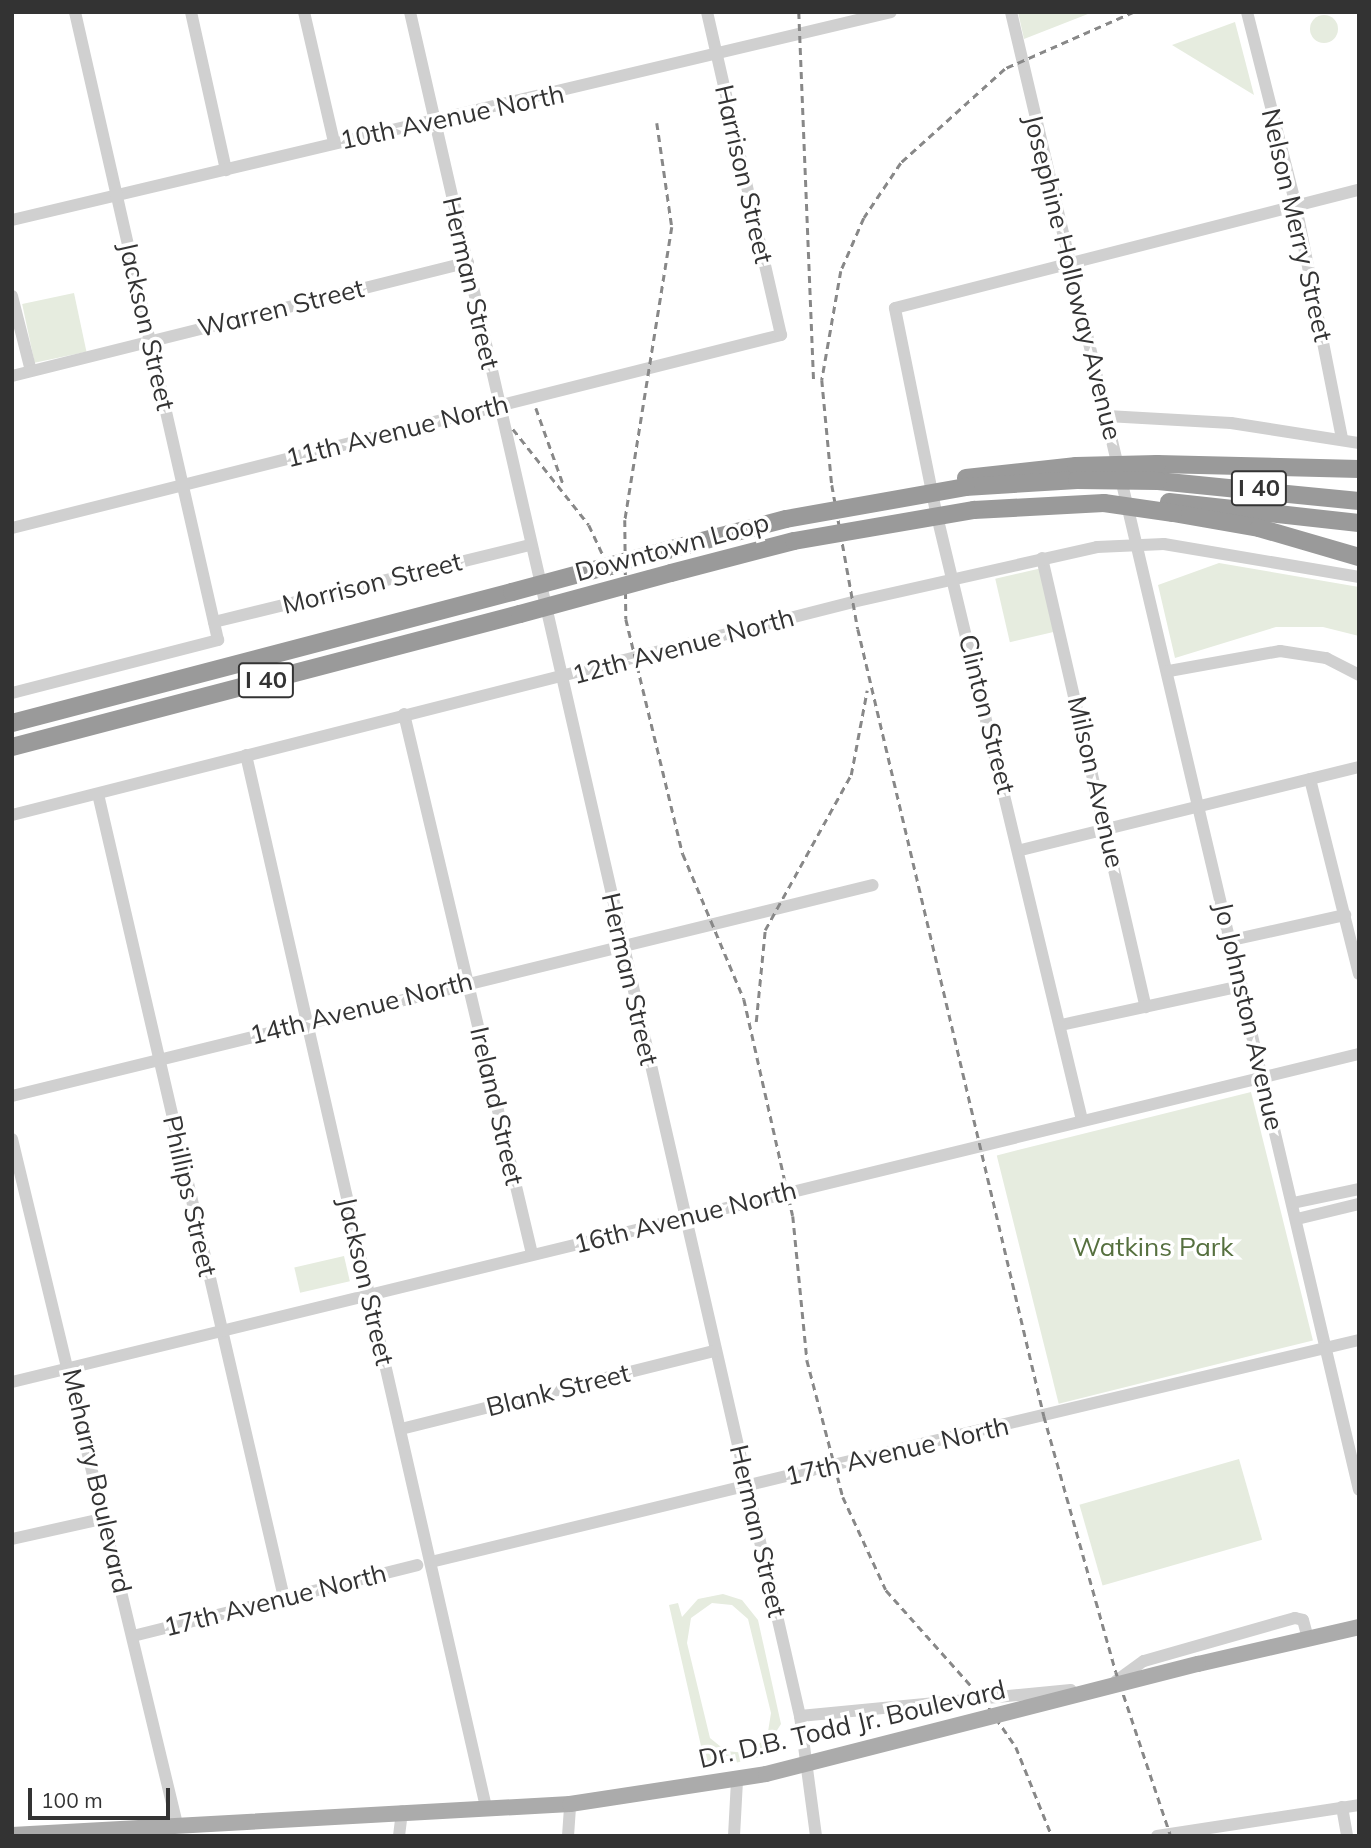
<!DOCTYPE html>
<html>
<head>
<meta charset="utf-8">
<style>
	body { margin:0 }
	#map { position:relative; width:1371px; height:1848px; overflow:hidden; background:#fff; font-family:Mulish,sans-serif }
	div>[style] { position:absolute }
	.green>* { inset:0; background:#e6ecdf; transform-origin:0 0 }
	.round { border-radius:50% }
	.minor>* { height:12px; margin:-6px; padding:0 6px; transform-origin:6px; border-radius:6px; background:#d0d0d0 }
	.major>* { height:16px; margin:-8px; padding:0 8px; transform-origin:8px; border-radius:8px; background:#ababab }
	.highway>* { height:18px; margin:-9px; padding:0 9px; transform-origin:9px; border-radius:9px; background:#9a9a9a }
	.rail>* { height:2.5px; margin-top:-1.25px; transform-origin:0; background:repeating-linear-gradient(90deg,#888 0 7px,transparent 0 12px) }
	.minor-bridge>* { height:12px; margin:-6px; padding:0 6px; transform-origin:6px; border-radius:6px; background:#d0d0d0 }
	.major-bridge>* { height:16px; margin:-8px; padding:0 8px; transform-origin:8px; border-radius:8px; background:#ababab }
	.highway-bridge>* { height:18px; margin:-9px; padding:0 9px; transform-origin:9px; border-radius:9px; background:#9a9a9a }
	span { translate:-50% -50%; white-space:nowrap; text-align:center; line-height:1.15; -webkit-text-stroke:7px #fff; paint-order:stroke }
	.shield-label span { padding:2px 5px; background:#fff; border:2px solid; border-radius:5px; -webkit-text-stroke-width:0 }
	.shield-label { font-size:24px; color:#333; font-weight:700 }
	.street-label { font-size:26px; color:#333 }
	.park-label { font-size:26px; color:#56703f }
	.frame { position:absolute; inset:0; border:14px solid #333; pointer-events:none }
	.scale { position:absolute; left:28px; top:1788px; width:142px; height:32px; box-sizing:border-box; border:4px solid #333; border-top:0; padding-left:9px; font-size:21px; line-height:24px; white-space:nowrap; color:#333; -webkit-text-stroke:5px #fff; paint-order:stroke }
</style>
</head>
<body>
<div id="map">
	<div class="green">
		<div style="clip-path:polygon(1018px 12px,1093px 12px,1024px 39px)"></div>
		<div class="round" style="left:1310px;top:15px;width:28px;height:28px"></div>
		<div style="clip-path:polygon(1235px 22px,1254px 95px,1172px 45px)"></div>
		<div style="left:74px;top:293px;width:60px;height:53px;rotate:78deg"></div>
		<div style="clip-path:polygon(1219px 563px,1359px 587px,1359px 636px,1323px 627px,1276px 627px,1175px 658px,1158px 585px)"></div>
		<div style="left:1042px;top:568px;width:65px;height:48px;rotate:77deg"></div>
		<div style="left:1251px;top:1092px;width:256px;height:262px;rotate:76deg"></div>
		<div style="left:344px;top:1256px;width:26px;height:51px;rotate:77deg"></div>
		<div style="left:1239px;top:1459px;width:84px;height:166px;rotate:74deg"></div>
		<div style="clip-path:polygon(evenodd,723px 1594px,742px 1600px,758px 1620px,781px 1724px,760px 1757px,735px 1763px,713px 1754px,715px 1766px,706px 1768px,669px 1605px,678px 1603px,682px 1617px,698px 1599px,723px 1594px,712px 1603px,732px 1605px,748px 1619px,771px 1713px,767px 1738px,746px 1753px,726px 1751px,710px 1738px,687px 1643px,691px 1618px,712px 1603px)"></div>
	</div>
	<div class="minor">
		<div style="left:191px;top:12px;width:162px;rotate:77.5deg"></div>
		<div style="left:304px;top:12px;width:133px;rotate:77deg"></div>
		<div style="left:410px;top:12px;width:1748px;rotate:77.11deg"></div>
		<div style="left:800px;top:1716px;width:121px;rotate:82.4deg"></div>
		<div style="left:1011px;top:12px;width:1518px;rotate:76.75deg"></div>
		<div style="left:1247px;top:12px;width:200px;rotate:75.8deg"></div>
		<div style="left:1296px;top:206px;width:237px;rotate:78.8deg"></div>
		<div style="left:12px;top:220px;width:903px;rotate:-13.31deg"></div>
		<div style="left:12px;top:296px;width:77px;rotate:75.8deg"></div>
		<div style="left:12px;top:376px;width:470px;rotate:-14deg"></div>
		<div style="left:1107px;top:416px;width:124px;rotate:3.2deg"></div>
		<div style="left:1231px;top:423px;width:130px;rotate:8.9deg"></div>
		<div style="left:12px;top:528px;width:793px;rotate:-14.09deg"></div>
		<div style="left:781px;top:335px;width:331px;rotate:-102.9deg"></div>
		<div style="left:1042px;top:558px;width:461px;rotate:77deg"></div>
		<div style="left:214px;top:622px;width:326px;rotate:-13.7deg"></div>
		<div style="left:1169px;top:671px;width:113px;rotate:-10.2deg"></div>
		<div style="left:1280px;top:651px;width:47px;rotate:8.7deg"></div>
		<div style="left:1326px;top:658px;width:37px;rotate:27deg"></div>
		<div style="left:12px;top:693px;width:213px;rotate:-14.4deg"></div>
		<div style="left:218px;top:640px;width:644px;rotate:-102.83deg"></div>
		<div style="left:404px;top:714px;width:555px;rotate:76.66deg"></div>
		<div style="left:246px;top:755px;width:1079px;rotate:77.15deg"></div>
		<div style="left:1310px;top:779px;width:201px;rotate:75.9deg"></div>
		<div style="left:98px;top:794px;width:825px;rotate:76.97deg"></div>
		<div style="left:12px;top:815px;width:868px;rotate:-14.21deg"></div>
		<div style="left:853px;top:602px;width:250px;rotate:-12.7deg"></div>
		<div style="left:1097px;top:547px;width:67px;rotate:-2.6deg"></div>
		<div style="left:1164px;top:544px;width:198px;rotate:9.6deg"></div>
		<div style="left:1021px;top:850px;width:348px;rotate:-13.8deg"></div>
		<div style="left:1232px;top:940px;width:116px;rotate:-12.5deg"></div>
		<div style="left:1061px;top:1025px;width:185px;rotate:-12.2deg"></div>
		<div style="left:12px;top:1096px;width:886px;rotate:-13.77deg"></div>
		<div style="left:1082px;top:1120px;width:625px;rotate:-103.5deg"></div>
		<div style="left:936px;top:512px;width:208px;rotate:-101.4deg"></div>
		<div style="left:895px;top:308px;width:479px;rotate:-14.3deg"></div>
		<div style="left:12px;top:1139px;width:705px;rotate:76.46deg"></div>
		<div style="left:1293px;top:1203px;width:67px;rotate:-12deg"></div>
		<div style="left:1297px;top:1219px;width:64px;rotate:-13.6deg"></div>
		<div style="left:12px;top:1382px;width:1386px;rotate:-13.69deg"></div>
		<div style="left:401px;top:1429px;width:324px;rotate:-14deg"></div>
		<div style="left:854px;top:1460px;width:519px;rotate:-13.37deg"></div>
		<div style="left:12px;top:1539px;width:96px;rotate:-12.6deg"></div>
		<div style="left:435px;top:1561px;width:388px;rotate:-13.6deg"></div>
		<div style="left:133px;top:1636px;width:293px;rotate:-14deg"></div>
		<div style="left:1116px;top:1681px;width:34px;rotate:-36deg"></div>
		<div style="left:1144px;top:1661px;width:157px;rotate:-15.9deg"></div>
		<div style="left:1295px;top:1618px;width:8px;rotate:14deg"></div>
		<div style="left:1303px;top:1620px;width:20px;rotate:75deg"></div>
		<div style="left:800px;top:1716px;width:272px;rotate:-5.5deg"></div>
		<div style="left:1342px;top:1807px;width:29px;rotate:80deg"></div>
		<div style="left:399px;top:1836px;width:25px;rotate:-83deg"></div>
		<div style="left:568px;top:1836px;width:32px;rotate:-86deg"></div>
		<div style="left:734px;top:1836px;width:55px;rotate:-86.9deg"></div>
		<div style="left:1157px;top:1836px;width:204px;rotate:-8.7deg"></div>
	</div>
	<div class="major">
		<div style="left:1198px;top:1664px;width:165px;rotate:-12.9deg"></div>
		<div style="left:12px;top:1835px;width:559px;rotate:-3.18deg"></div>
		<div style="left:570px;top:1804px;width:198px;rotate:-8.7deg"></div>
	</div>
	<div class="highway">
		<div style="left:1157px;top:464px;width:202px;rotate:1.4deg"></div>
		<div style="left:966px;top:478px;width:111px;rotate:-6.2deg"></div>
		<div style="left:1158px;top:481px;width:202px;rotate:5.7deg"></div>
		<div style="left:965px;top:487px;width:112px;rotate:-3.6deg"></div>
		<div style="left:1169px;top:502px;width:191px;rotate:6.3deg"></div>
		<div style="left:974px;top:510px;width:130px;rotate:-3.1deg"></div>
		<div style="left:1173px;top:513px;width:87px;rotate:9.9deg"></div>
		<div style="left:1259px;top:528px;width:104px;rotate:16.2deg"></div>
		<div style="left:664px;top:551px;width:126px;rotate:-14.7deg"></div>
		<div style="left:671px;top:573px;width:127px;rotate:-14.6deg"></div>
		<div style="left:12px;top:723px;width:517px;rotate:-14.68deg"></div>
		<div style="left:12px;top:747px;width:525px;rotate:-14.67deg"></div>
	</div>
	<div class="rail">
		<div style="left:799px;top:12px;width:369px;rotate:87.7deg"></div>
		<div style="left:1134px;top:12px;width:141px;rotate:156.2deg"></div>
		<div style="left:1005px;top:69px;width:140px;rotate:137.9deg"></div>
		<div style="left:901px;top:163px;width:66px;rotate:123.9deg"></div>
		<div style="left:864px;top:218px;width:58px;rotate:113.5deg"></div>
		<div style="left:841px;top:271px;width:111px;rotate:99.9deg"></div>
		<div style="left:822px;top:380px;width:105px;rotate:84.6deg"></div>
		<div style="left:832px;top:485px;width:146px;rotate:79.8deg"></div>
		<div style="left:858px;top:629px;width:809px;rotate:76.7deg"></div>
		<div style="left:1044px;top:1416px;width:266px;rotate:74.3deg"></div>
		<div style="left:1116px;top:1672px;width:173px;rotate:71.5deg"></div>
		<div style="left:657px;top:123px;width:105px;rotate:81.8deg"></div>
		<div style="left:672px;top:227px;width:297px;rotate:99.1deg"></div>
		<div style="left:625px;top:520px;width:99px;rotate:89.4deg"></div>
		<div style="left:626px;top:619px;width:242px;rotate:76.4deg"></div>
		<div style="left:683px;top:854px;width:157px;rotate:67.2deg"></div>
		<div style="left:744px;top:999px;width:222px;rotate:77.3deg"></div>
		<div style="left:793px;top:1216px;width:145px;rotate:84.4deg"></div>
		<div style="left:807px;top:1360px;width:142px;rotate:75.3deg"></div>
		<div style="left:843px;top:1497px;width:102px;rotate:65.2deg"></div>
		<div style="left:886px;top:1590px;width:144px;rotate:48.4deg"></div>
		<div style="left:982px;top:1698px;width:60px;rotate:55.2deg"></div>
		<div style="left:1016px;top:1747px;width:96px;rotate:68deg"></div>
		<div style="left:536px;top:408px;width:83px;rotate:70.3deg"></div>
		<div style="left:513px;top:429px;width:122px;rotate:51.6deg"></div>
		<div style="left:589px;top:525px;width:66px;rotate:65deg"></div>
		<div style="left:756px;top:1022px;width:92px;rotate:-84.4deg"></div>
		<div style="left:765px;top:930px;width:177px;rotate:-61deg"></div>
		<div style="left:851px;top:775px;width:86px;rotate:-79.3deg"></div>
	</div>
	<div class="minor-bridge">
		<div style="left:812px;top:1470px;width:43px;rotate:-13.4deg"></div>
	</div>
	<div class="major-bridge">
		<div style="left:766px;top:1774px;width:446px;rotate:-14.3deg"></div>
	</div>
	<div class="highway-bridge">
		<div style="left:1076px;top:466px;width:81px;rotate:-1.4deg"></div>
		<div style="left:1077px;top:480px;width:81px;rotate:0.7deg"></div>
		<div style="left:1104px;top:503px;width:70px;rotate:8.2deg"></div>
		<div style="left:786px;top:519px;width:182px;rotate:-10.1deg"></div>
		<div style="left:794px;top:541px;width:183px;rotate:-9.8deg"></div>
		<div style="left:512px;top:592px;width:157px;rotate:-15.1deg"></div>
		<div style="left:520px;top:614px;width:156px;rotate:-15.2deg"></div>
	</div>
	<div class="shield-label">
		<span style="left:1259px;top:488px">I 40</span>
		<span style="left:266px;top:680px">I 40</span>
	</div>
	<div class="street-label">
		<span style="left:452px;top:117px;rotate:-12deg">10th Avenue North</span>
		<span style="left:744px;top:174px;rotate:77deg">Harrison Street</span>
		<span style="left:1297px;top:225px;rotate:77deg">Nelson Merry Street</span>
		<span style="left:1073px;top:277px;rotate:76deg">Josephine Holloway Avenue</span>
		<span style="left:471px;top:283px;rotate:77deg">Herman Street</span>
		<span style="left:281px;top:308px;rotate:-14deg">Warren Street</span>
		<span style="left:147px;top:326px;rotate:77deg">Jackson Street</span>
		<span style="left:397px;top:431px;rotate:-14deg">11th Avenue North</span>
		<span style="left:672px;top:547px;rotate:-15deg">Downtown Loop</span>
		<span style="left:372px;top:583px;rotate:-14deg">Morrison Street</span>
		<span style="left:683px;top:646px;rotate:-15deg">12th Avenue North</span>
		<span style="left:987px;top:714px;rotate:76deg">Clinton Street</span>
		<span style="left:1096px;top:782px;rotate:77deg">Milson Avenue</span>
		<span style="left:630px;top:979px;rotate:77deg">Herman Street</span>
		<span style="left:361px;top:1008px;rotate:-14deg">14th Avenue North</span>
		<span style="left:1249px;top:1016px;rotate:77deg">Jo Johnston Avenue</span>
		<span style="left:497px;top:1106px;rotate:77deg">Ireland Street</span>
		<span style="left:190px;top:1196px;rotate:77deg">Phillips Street</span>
		<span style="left:685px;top:1217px;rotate:-14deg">16th Avenue North</span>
		<span style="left:366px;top:1281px;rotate:77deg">Jackson Street</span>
		<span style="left:558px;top:1390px;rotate:-14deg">Blank Street</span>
		<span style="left:897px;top:1451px;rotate:-13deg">17th Avenue North</span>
		<span style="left:97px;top:1481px;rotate:77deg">Meharry Boulevard</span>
		<span style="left:758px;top:1531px;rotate:77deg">Herman Street</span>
		<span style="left:275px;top:1600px;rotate:-14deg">17th Avenue North</span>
		<span style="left:852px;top:1724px;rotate:-13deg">Dr. D.B. Todd Jr. Boulevard</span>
	</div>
	<div class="park-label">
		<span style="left:1153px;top:1247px">Watkins Park</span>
	</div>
	<div class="frame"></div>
	<div class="scale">100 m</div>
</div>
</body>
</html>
